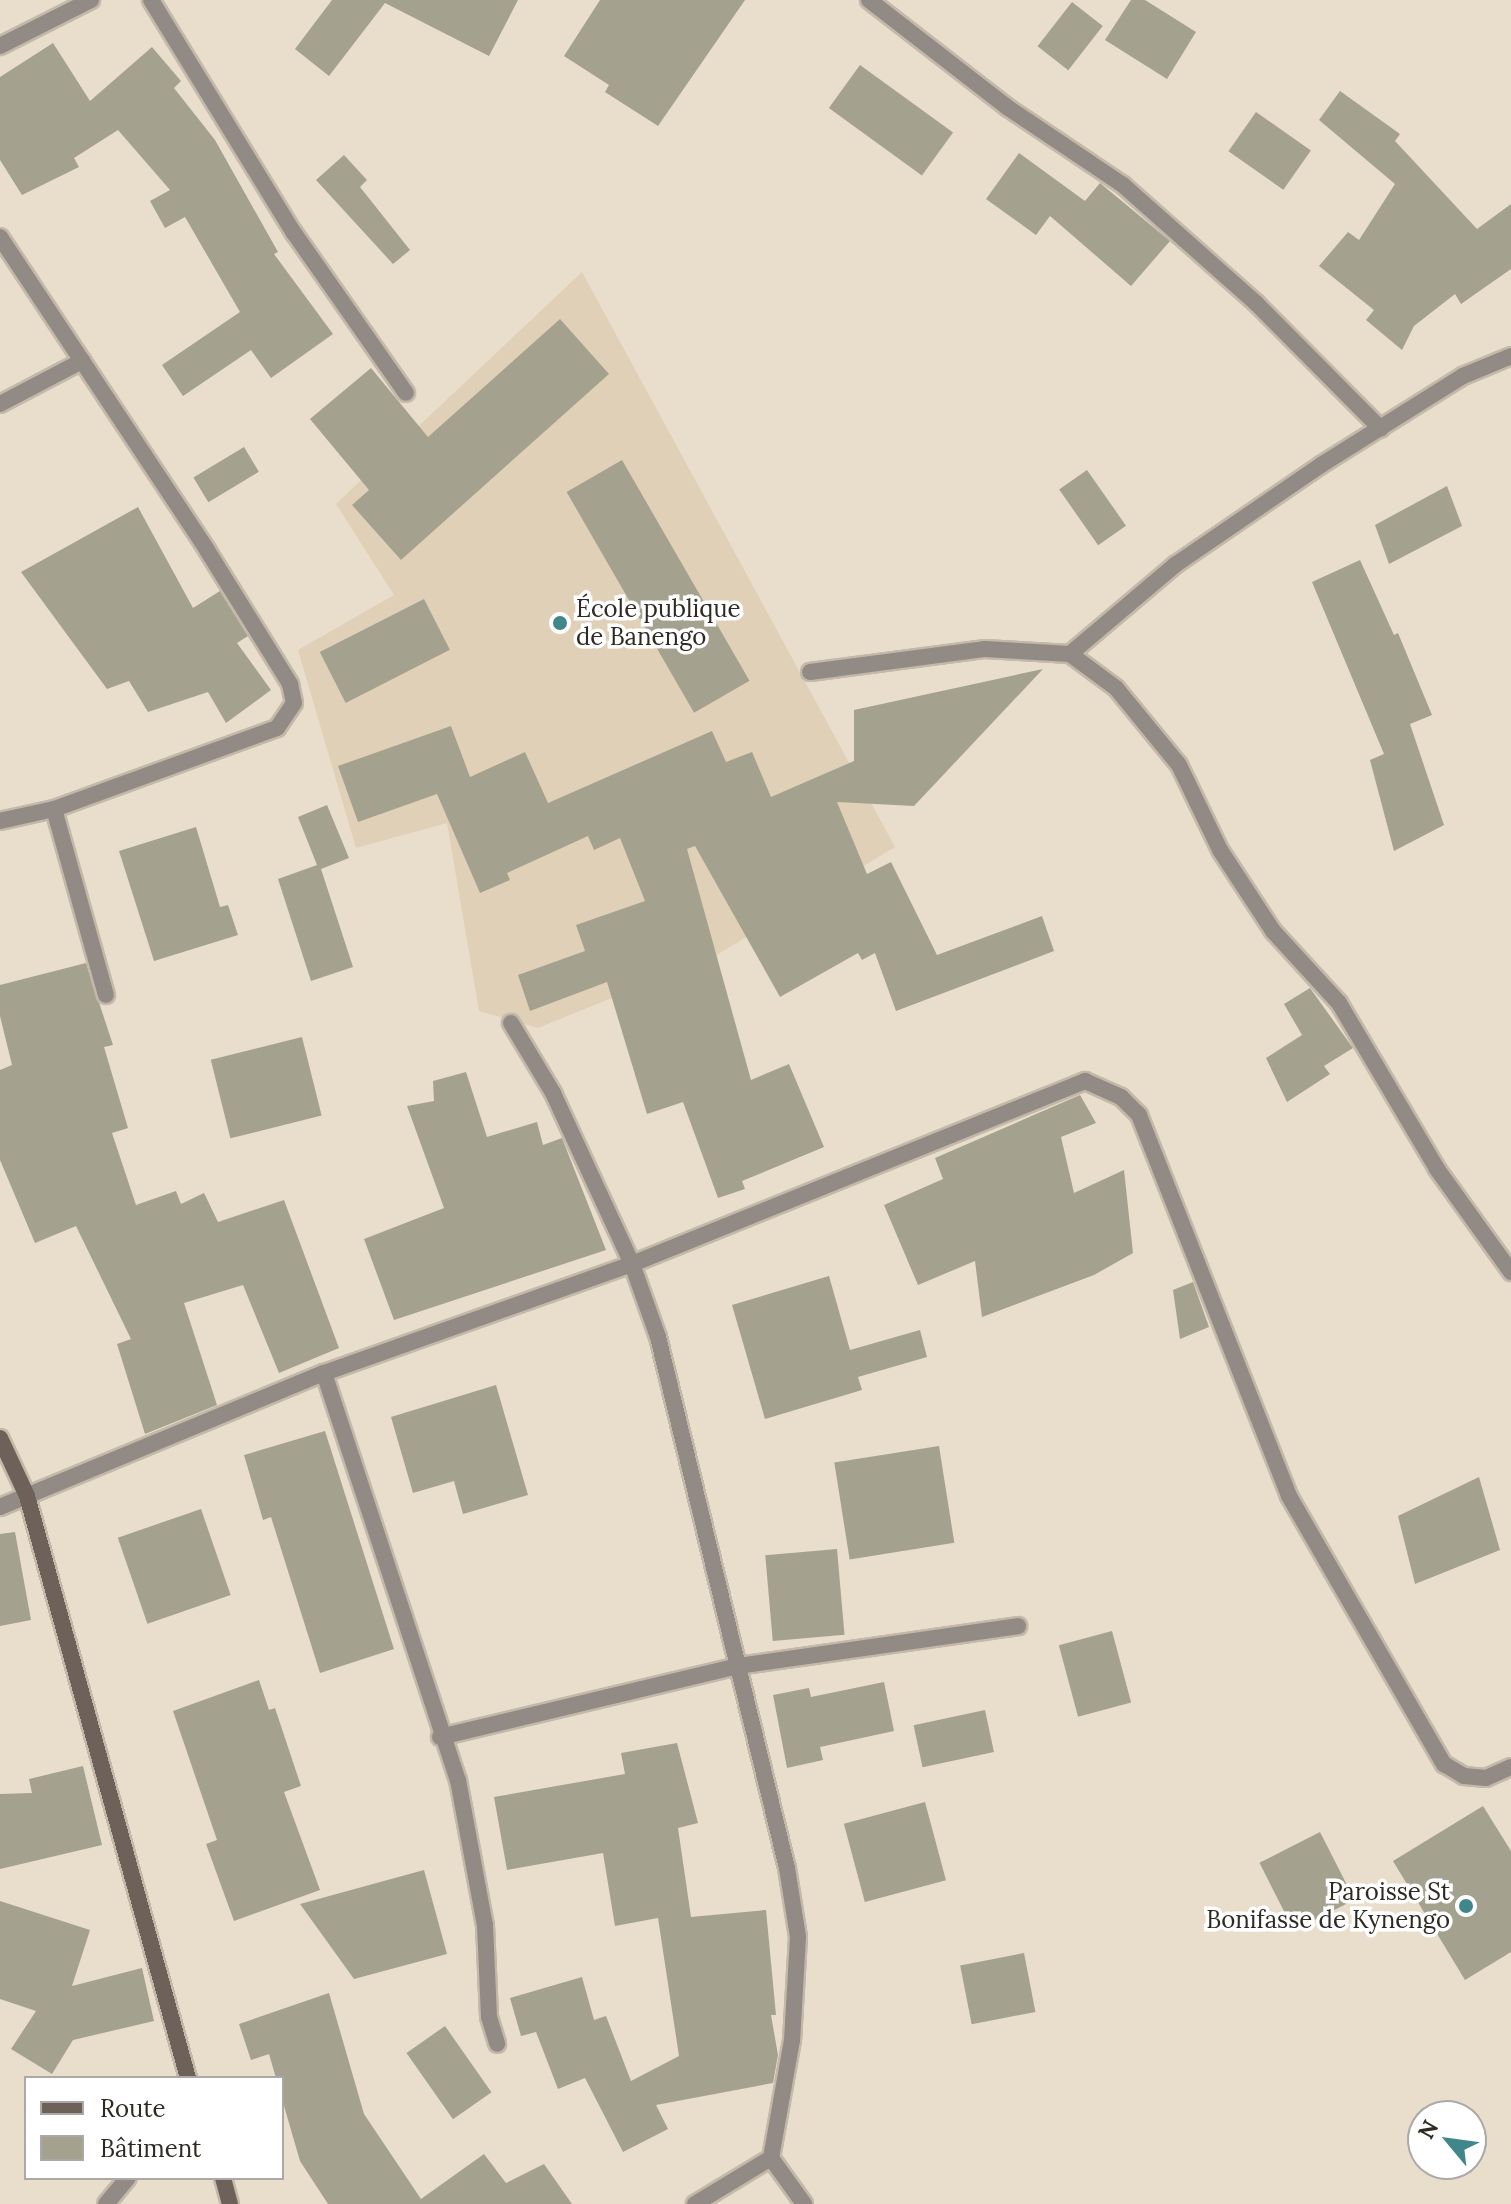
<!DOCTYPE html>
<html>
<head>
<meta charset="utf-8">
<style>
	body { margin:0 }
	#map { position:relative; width:1511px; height:2204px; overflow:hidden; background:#e9ddcb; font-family:Lora,serif }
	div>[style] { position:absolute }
	.built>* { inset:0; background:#e0d0b8 }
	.building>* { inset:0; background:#a4a28f; transform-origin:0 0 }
	.roads { filter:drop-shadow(2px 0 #c4b9a9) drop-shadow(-2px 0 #c4b9a9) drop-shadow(0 2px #c4b9a9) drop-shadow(0 -2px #c4b9a9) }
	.street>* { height:16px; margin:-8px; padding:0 8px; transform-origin:8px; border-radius:8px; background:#928a85 }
	.secondary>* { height:16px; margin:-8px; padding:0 8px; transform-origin:8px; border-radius:8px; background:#6d615a }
	.dots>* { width:22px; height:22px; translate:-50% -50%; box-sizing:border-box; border:4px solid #fff; border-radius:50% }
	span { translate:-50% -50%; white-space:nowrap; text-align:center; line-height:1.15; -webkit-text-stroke:7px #fff; paint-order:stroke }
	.poi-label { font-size:24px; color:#2e2923 }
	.left { translate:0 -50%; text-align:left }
	.right { translate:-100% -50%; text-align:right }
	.legend { position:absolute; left:24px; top:2076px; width:260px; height:104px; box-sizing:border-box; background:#fff; border:2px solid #aba9a7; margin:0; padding:10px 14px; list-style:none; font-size:24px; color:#2e2923 }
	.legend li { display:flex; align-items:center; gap:16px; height:40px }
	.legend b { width:40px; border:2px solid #aba9a7 }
	.north { position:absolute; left:1407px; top:2100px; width:80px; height:80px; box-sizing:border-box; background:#fff; border:2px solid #aba9a7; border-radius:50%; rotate:299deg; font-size:22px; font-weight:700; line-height:32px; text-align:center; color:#2e2923 }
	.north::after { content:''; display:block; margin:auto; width:28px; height:36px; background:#3f8789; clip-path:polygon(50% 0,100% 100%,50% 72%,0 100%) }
</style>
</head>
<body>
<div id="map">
	<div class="built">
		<div style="clip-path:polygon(582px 272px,895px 847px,715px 956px,538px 1028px,479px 1011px,447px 823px,356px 848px,298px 650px,394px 595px,336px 504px)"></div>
	</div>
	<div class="building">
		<div style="clip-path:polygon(332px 0,518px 0,489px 56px,385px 3px,329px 76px,295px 49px)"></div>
		<div style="clip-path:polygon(600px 0,745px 0,658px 126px,605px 92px,609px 85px,564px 56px)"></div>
		<div style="clip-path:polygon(1131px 0,1145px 0,1196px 32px,1167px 79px,1105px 40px)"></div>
		<div style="left:1072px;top:2px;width:39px;height:56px;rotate:38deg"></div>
		<div style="clip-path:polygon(53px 43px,90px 101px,152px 47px,181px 81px,174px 88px,215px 140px,278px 252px,274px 254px,333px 334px,271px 378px,251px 350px,183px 396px,162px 365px,240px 312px,185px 217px,165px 228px,150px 201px,170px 190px,118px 130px,74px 158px,79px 167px,22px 195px,0 160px,0 77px)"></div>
		<div style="left:860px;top:65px;width:115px;height:53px;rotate:36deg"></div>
		<div style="clip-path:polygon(1340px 91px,1400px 134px,1395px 141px,1477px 229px,1511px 204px,1511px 269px,1461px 304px,1455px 294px,1414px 326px,1402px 350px,1366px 320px,1374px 310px,1319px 266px,1348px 232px,1359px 240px,1395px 184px,1319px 120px)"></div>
		<div style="left:1256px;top:112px;width:67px;height:48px;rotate:35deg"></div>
		<div style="clip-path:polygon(1019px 153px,1085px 201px,1100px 183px,1170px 241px,1131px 286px,1050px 216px,1036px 235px,986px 199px)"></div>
		<div style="clip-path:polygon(344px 155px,367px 180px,360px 187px,410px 250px,393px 264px,316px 180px)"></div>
		<div style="clip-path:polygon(560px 319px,609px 374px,401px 560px,352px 505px,369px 490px,310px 419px,371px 368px,428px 437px)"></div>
		<div style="left:244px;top:447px;width:29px;height:59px;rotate:59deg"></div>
		<div style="left:622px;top:460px;width:255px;height:64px;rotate:60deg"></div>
		<div style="left:1087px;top:470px;width:68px;height:34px;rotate:55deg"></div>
		<div style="clip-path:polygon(1447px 486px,1462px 526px,1389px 564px,1375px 525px)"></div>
		<div style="clip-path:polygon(138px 507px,193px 608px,220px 591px,248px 636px,237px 643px,271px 690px,226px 723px,208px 692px,148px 712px,129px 681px,107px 689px,21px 572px)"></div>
		<div style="clip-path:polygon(1360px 560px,1394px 635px,1398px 633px,1432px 715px,1410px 724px,1444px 825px,1394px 851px,1370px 760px,1384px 754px,1312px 582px)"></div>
		<div style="left:424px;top:599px;width:57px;height:117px;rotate:63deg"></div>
		<div style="clip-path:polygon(1043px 669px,914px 806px,837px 802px,867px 874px,891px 862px,937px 955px,1042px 916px,1054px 951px,896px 1011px,875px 953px,862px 960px,858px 953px,780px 997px,695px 846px,687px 849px,751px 1080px,789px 1064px,824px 1147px,742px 1181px,745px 1189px,718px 1198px,683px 1102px,647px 1114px,607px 982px,530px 1011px,518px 975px,585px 951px,576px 925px,645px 901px,620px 838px,594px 850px,588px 836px,507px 873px,510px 880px,480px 893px,437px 794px,358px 822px,338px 766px,451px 726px,470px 777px,525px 752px,548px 803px,712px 731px,726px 762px,752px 752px,771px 797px,854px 761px,854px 710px)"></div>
		<div style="clip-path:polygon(327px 805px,349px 858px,321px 869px,353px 967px,311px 981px,278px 879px,317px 865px,298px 817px)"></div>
		<div style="clip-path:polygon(196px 827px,220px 907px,228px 905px,238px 935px,154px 961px,119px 851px)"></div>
		<div style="clip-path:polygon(86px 963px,113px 1045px,104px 1047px,128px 1128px,112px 1133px,136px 1205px,176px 1191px,181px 1204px,204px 1193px,218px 1222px,284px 1200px,339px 1348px,279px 1373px,243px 1285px,184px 1303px,217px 1405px,145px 1434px,117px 1344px,131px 1339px,76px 1226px,35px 1243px,0 1160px,0 1070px,12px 1065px,0 1016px,0 985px)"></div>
		<div style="clip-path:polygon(1310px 988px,1353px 1048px,1324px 1066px,1330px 1074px,1287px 1102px,1266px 1058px,1302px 1035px,1284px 1004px)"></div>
		<div style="left:302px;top:1037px;width:81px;height:94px;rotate:76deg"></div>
		<div style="clip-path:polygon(466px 1072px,487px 1137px,537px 1122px,543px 1145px,562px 1138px,606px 1250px,394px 1320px,364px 1239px,444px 1208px,407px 1106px,434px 1101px,433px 1081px)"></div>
		<div style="clip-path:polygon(1080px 1095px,1096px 1123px,1061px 1137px,1074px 1193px,1124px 1170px,1133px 1253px,1094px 1275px,982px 1317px,975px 1261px,918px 1285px,884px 1205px,943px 1179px,935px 1158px)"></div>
		<div style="clip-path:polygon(829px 1276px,850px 1350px,920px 1330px,927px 1357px,858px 1377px,862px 1390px,765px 1419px,732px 1305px)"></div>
		<div style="clip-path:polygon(1193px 1282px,1209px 1327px,1180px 1339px,1173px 1290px)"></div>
		<div style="clip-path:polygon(496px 1385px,528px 1495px,463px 1514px,454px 1481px,413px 1493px,391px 1417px)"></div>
		<div style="clip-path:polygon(325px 1431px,394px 1649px,320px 1673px,271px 1517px,263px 1520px,244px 1455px)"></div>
		<div style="left:939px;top:1446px;width:98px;height:106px;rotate:81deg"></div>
		<div style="clip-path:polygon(1479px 1477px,1500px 1550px,1415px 1584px,1398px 1516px)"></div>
		<div style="left:201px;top:1509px;width:91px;height:88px;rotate:71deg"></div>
		<div style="clip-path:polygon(15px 1532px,31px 1620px,0 1626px,0 1534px)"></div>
		<div style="left:837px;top:1549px;width:86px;height:72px;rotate:85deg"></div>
		<div style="left:1112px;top:1631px;width:74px;height:55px;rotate:75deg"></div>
		<div style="clip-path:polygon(259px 1680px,269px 1710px,275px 1708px,301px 1786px,284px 1792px,320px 1890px,234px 1921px,206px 1844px,217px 1840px,173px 1711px)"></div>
		<div style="clip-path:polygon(884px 1682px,894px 1731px,820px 1747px,823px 1760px,787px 1768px,773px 1695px,809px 1688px,811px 1697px)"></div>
		<div style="left:985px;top:1710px;width:43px;height:73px;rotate:78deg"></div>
		<div style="clip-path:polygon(677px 1743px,698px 1823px,678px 1828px,691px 1917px,766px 1910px,776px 2015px,771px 2015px,778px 2055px,773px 2083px,656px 2105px,668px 2129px,623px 2152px,585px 2078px,558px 2089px,536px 2032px,521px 2036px,510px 1998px,582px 1977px,594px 2020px,606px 2016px,631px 2081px,679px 2056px,658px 1918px,615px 1926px,603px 1853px,507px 1870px,494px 1797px,625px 1774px,621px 1753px)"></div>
		<div style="clip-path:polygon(83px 1766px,102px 1845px,0 1869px,0 1794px,32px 1793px,29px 1779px)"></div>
		<div style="left:925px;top:1802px;width:81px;height:84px;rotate:75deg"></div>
		<div style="clip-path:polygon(1483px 1806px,1511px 1851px,1511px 1952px,1465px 1980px,1393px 1861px)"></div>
		<div style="left:1320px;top:1832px;width:76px;height:68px;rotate:63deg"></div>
		<div style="clip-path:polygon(424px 1870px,447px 1954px,354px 1979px,300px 1904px)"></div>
		<div style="clip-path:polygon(0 1901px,90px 1930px,72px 1986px,142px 1968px,154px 2021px,73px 2040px,52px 2074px,11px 2049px,36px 2011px,0 1999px)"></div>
		<div style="left:1024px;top:1953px;width:60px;height:65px;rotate:79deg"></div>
		<div style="clip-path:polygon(329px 1993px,364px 2114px,421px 2199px,484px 2154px,506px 2183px,544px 2164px,572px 2204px,328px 2204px,300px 2161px,282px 2099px,282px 2078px,276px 2078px,269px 2054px,251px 2060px,239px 2024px)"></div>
		<div style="left:445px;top:2026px;width:81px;height:47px;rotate:55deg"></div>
	</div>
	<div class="roads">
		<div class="street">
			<div style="left:151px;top:0;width:273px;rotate:58.5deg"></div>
			<div style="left:294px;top:233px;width:195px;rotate:55deg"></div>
			<div style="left:869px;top:0;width:175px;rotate:37.8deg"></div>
			<div style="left:1007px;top:107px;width:140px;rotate:33.9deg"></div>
			<div style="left:1123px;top:185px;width:178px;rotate:41.6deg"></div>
			<div style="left:1256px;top:303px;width:177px;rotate:45.2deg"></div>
			<div style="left:0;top:46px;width:102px;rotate:-26.8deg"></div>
			<div style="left:0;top:237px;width:375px;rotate:56.5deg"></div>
			<div style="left:207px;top:550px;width:158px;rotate:58.2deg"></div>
			<div style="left:290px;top:684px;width:19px;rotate:78deg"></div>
			<div style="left:294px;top:703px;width:30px;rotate:124deg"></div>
			<div style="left:277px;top:728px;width:237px;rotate:160deg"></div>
			<div style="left:54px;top:809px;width:55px;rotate:167.5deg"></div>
			<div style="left:0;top:404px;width:93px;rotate:-27.7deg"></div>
			<div style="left:1070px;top:654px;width:138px;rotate:-40.3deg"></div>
			<div style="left:1175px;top:565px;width:177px;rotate:-34.4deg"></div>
			<div style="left:1321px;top:465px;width:168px;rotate:-32.1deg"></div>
			<div style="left:1463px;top:376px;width:52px;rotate:-22.6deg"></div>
			<div style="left:810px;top:672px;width:177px;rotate:-7.5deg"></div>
			<div style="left:985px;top:649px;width:85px;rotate:3.4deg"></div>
			<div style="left:1070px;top:654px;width:57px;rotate:36.5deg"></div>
			<div style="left:1116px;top:688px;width:99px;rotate:50.7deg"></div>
			<div style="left:1179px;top:765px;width:94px;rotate:64.2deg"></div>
			<div style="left:1220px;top:850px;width:97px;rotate:56.8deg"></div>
			<div style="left:1273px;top:931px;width:98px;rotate:47.5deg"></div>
			<div style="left:1339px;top:1003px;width:193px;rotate:59.4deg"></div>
			<div style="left:1437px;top:1169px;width:127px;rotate:54.3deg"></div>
			<div style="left:54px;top:809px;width:193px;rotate:74.4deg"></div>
			<div style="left:511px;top:1023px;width:82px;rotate:59deg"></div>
			<div style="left:553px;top:1093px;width:188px;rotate:65.2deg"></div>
			<div style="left:632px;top:1264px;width:77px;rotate:70.4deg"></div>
			<div style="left:658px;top:1337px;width:546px;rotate:76.35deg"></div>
			<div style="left:787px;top:1868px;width:70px;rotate:80.9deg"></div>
			<div style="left:798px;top:1937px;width:103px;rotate:93.3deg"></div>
			<div style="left:792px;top:2040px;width:120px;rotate:100.1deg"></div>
			<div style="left:771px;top:2158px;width:57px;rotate:54.3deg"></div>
			<div style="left:324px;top:1373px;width:428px;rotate:71.8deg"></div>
			<div style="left:458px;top:1780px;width:147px;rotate:79.5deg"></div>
			<div style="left:485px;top:1925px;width:92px;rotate:87.5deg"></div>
			<div style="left:489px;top:2017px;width:28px;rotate:73deg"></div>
			<div style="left:0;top:1507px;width:351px;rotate:-22.5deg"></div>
			<div style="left:324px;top:1373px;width:327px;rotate:-19.5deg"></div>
			<div style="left:632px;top:1264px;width:489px;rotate:-22deg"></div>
			<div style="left:1085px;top:1081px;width:39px;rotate:24deg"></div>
			<div style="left:1121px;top:1097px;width:25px;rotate:45deg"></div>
			<div style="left:1139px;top:1115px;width:409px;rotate:68.5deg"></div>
			<div style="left:1289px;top:1496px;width:310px;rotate:60deg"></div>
			<div style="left:1444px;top:1764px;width:23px;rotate:31deg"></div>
			<div style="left:1464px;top:1776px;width:22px;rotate:5deg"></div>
			<div style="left:1486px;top:1778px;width:27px;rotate:-24deg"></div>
			<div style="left:440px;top:1737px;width:306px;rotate:-13.4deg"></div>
			<div style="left:738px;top:1666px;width:283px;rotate:-8.1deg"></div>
			<div style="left:106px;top:2204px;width:34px;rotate:-50deg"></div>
			<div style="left:695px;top:2204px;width:89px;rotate:-31.2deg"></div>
		</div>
		<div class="secondary">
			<div style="left:0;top:1438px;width:64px;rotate:65deg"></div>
			<div style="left:27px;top:1496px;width:604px;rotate:74.54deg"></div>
			<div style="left:223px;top:2178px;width:27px;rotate:75deg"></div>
		</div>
	</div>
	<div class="dots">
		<div style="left:560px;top:623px;background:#3f8789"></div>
		<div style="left:1466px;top:1906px;background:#3f8789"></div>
	</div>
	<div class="poi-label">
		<span class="left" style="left:576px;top:623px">École publique<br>de Banengo</span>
		<span class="right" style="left:1450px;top:1906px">Paroisse St<br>Bonifasse de Kynengo</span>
	</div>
	<ul class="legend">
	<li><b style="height:10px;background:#6d615a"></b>Route</li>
	<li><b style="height:22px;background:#a4a28f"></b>Bâtiment</li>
	</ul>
	<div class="north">N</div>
</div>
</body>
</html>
